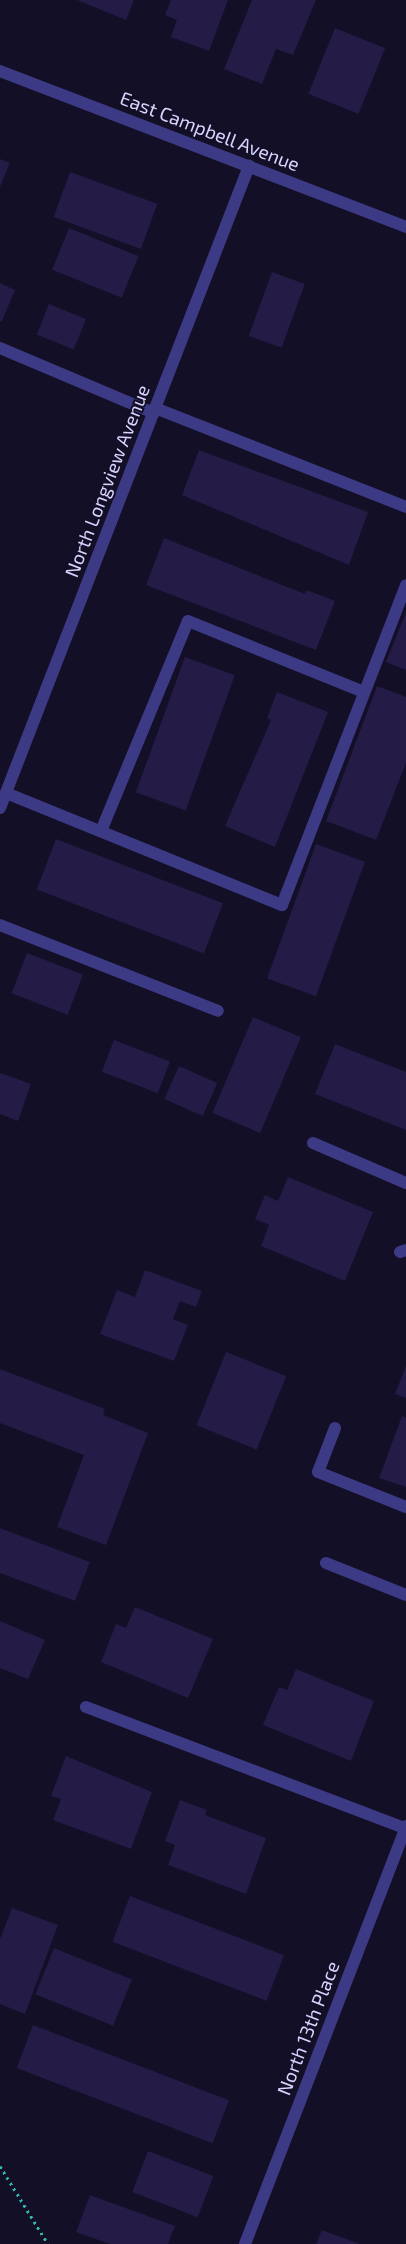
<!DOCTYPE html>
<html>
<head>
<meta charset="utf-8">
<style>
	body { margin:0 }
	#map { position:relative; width:406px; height:2244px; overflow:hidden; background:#130f26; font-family:"Exo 2",sans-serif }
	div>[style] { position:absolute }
	.building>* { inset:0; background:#241b47; transform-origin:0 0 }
	.path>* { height:3px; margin-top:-1.5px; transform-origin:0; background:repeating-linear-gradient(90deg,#2fb8b0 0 2.5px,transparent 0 6.5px) }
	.service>* { height:12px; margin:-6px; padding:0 6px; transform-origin:6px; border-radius:6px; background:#3d3a85 }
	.minor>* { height:12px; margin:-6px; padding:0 6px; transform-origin:6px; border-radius:6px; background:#3d3a85 }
	.tertiary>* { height:12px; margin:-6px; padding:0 6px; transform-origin:6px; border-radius:6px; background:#3d3a85 }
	span { translate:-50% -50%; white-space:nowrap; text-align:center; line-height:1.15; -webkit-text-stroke:4px #130f26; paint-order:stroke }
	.street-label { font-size:19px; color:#d9d4ff }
</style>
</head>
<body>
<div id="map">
	<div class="building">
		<div style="clip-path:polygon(77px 0,134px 0,126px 20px)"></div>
		<div style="clip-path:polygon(171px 0,228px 0,209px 51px,171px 37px,177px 20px,165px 15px)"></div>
		<div style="clip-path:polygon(252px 0,316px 0,293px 55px,276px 49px,262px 84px,224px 69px)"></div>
		<div style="left:335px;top:28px;width:54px;height:71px;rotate:22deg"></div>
		<div style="clip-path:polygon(0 159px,10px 163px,0 187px)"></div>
		<div style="left:70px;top:172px;width:93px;height:48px;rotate:20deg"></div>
		<div style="left:69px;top:228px;width:75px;height:45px;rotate:22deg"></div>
		<div style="left:272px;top:272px;width:35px;height:68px;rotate:20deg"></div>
		<div style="clip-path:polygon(0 283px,15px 290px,2px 321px,0 321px)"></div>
		<div style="left:49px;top:304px;width:40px;height:33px;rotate:22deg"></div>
		<div style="clip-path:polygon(199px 450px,368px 512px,349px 565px,182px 495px)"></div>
		<div style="clip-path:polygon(164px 538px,305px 594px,307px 590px,335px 601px,316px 650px,146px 585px)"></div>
		<div style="clip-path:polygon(406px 612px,406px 670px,386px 662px)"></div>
		<div style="left:185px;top:657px;width:53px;height:144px;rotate:20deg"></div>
		<div style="clip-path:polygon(377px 686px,406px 697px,406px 763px,376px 840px,326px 821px)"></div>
		<div style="clip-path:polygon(277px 692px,328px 712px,275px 847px,225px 826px,271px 720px,267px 718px)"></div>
		<div style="left:56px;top:839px;width:179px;height:54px;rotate:21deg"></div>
		<div style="left:316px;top:844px;width:52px;height:143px;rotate:20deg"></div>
		<div style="left:27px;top:953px;width:60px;height:43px;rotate:21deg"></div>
		<div style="left:253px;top:1017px;width:52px;height:104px;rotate:23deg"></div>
		<div style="left:114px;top:1040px;width:60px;height:34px;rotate:21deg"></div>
		<div style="clip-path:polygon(335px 1044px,406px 1072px,406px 1130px,315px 1094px)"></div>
		<div style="left:179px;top:1066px;width:42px;height:36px;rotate:24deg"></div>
		<div style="clip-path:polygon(0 1073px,31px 1084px,18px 1121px,0 1114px)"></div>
		<div style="clip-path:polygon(288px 1177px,373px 1212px,345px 1281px,261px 1246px,269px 1225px,255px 1219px,265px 1195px,278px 1201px)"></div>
		<div style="clip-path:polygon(145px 1270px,202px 1291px,196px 1307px,180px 1301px,173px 1319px,188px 1325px,174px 1361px,100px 1334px,117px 1290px,135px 1297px)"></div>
		<div style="left:226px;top:1352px;width:65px;height:79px;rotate:22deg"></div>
		<div style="clip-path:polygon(406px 1366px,406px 1398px,395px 1394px)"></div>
		<div style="clip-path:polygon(0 1369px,105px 1409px,103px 1415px,148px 1433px,106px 1545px,57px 1527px,84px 1455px,0 1423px)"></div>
		<div style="clip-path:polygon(402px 1416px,406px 1418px,406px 1487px,379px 1478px)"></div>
		<div style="clip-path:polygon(0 1528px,90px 1562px,75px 1601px,0 1573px)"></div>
		<div style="clip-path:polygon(135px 1607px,213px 1639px,188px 1698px,101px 1662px,116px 1624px,126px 1628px)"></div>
		<div style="clip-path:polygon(0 1621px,45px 1640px,28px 1679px,0 1668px)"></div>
		<div style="clip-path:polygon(296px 1669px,374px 1701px,351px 1761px,263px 1725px,279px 1687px,287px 1690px)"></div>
		<div style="clip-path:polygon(66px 1756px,152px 1792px,131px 1849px,53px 1820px,61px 1799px,51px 1796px)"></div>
		<div style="clip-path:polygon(180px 1800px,207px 1810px,205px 1815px,266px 1838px,246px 1894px,168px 1865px,175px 1845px,165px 1841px)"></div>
		<div style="left:130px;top:1896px;width:165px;height:49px;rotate:21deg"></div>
		<div style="clip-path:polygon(12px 1908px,58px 1925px,25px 2014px,0 2004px,0 1939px)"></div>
		<div style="left:54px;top:1948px;width:84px;height:50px;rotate:22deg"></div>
		<div style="left:33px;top:2025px;width:210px;height:46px;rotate:21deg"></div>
		<div style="left:148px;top:2151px;width:70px;height:44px;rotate:21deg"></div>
		<div style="clip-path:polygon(90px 2195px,175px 2226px,168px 2244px,110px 2244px,76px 2232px)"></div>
		<div style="clip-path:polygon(322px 2230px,360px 2244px,316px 2244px)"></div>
	</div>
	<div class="path">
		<div style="left:0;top:2166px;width:92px;rotate:58.4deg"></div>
	</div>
	<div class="service">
		<div style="left:0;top:348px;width:167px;rotate:22.9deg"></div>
		<div style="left:155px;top:408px;width:270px;rotate:21.5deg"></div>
		<div style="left:6px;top:793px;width:298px;rotate:22.1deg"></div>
		<div style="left:282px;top:905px;width:343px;rotate:-68.8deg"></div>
		<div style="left:101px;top:831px;width:227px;rotate:-67.5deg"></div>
		<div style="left:188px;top:621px;width:190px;rotate:22deg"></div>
		<div style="left:0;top:925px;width:234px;rotate:21.5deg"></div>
		<div style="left:313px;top:1143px;width:101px;rotate:23.3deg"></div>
		<div style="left:400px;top:1252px;width:6px;rotate:-18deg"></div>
		<div style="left:335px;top:1428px;width:47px;rotate:111.1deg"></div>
		<div style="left:318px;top:1472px;width:95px;rotate:21.7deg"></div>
		<div style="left:326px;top:1563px;width:86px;rotate:21.8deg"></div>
		<div style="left:86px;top:1707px;width:341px;rotate:20.8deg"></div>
	</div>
	<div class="minor">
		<div style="left:0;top:808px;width:689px;rotate:-68.8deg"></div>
		<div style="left:245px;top:2244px;width:448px;rotate:-68.9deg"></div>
	</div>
	<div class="tertiary">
		<div style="left:0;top:71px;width:435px;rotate:21deg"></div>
	</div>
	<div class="street-label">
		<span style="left:210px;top:131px;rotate:21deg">East Campbell Avenue</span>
		<span style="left:107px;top:481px;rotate:-69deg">North Longview Avenue</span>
		<span style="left:308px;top:2028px;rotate:-69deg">North 13th Place</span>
	</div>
</div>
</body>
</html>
